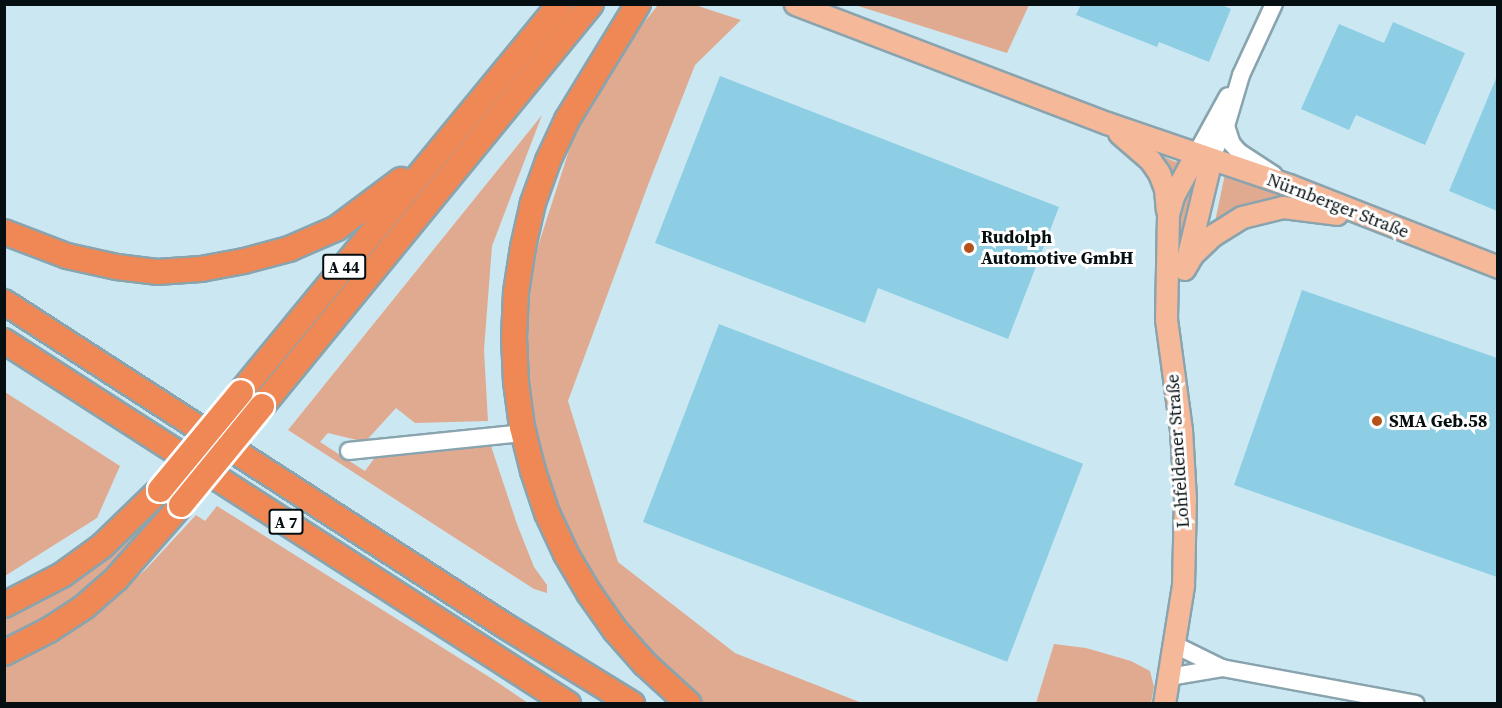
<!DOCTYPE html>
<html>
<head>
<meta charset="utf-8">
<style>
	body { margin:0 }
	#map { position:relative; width:1502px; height:708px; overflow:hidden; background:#cbe8f2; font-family:"Source Serif 4",serif }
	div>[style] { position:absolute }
	.green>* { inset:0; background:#e0aa91 }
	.building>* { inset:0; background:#8dcee4; transform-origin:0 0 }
	.roads { filter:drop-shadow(2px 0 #89a4ae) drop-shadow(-2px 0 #89a4ae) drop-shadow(0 2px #89a4ae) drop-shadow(0 -2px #89a4ae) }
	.minor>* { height:16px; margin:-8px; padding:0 8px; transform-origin:8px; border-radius:8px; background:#fff }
	.major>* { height:21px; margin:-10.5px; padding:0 10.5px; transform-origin:10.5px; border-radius:10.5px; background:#f5b899 }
	.highway>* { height:24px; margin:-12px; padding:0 12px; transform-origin:12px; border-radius:12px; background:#ef8855 }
	.bridges { filter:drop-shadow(2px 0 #fff) drop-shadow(-2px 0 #fff) drop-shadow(0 2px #fff) drop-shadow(0 -2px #fff) }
	.highway-bridge>* { height:24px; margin:-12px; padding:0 12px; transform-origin:12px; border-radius:12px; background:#ef8855 }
	.dots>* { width:16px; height:16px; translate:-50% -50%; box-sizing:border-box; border:3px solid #fff; border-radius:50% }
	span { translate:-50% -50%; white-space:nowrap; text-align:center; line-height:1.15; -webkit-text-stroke:6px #fff; paint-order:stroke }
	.shield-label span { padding:2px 4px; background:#fff; border:2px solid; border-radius:4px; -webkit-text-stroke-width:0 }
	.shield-label { font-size:16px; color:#050f12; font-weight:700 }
	.street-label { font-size:18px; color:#050f12 }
	.poi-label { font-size:18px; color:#050f12; font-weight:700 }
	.left { translate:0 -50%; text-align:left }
	.frame { position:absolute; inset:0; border:6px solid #050f12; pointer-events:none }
</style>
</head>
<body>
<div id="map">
	<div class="green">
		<div style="clip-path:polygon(658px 5px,695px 5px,741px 20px,695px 65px,648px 185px,568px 401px,618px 562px,735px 653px,862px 703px,700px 703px,607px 609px,572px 553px,532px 455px,523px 368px,529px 274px,574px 135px,624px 47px)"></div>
		<div style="clip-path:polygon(855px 5px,1029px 5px,1007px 53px)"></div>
		<div style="clip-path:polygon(542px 115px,492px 246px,484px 350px,488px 421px,415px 423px,396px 408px,365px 442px,328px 433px,320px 442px,365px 471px,376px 456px,490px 443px,517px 524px,534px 567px,547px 585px,547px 593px,534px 589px,288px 430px)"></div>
		<div style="clip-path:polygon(1157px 154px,1176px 162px,1180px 158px,1185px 160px,1172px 182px)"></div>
		<div style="clip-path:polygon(1197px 173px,1175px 272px,1174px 214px)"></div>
		<div style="clip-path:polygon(1225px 174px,1290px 199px,1218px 224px,1216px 217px)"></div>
		<div style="clip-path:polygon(5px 392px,120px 466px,97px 518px,5px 576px)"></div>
		<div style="clip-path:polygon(169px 497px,172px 499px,102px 576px,62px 609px,29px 630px,5px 639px,5px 615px,96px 563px,130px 537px)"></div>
		<div style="clip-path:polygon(217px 506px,494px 680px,528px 703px,5px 703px,5px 666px,44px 648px,88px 620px,146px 569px,196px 515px,205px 521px)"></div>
		<div style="clip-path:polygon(1054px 644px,1086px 648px,1131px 661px,1150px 671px,1154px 687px,1151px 703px,1036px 703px)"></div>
	</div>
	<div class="building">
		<div style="clip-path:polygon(1081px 4px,1220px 4px,1231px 9px,1209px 62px,1159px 42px,1157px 47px,1076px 15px)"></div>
		<div style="clip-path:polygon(1393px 22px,1465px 53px,1425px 145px,1356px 115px,1349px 130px,1301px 109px,1339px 24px,1384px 43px)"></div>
		<div style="clip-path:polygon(720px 76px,1059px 207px,1008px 339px,878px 288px,865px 323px,655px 243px)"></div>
		<div style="clip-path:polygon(1497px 76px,1497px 211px,1449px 191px)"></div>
		<div style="clip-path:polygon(1302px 290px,1497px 358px,1497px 577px,1234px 485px)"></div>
		<div style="left:719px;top:324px;width:390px;height:212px;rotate:21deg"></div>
	</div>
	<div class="roads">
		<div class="minor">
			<div style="left:1226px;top:126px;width:19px;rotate:72deg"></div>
			<div style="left:1232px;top:144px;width:11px;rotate:49deg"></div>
			<div style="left:1239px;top:152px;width:42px;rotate:33.3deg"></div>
			<div style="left:1196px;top:154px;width:66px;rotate:-61.1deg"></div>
			<div style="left:1211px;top:159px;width:36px;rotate:-66deg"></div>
			<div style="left:1226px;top:126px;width:53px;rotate:-73.6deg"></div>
			<div style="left:1241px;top:75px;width:78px;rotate:-65.1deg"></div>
			<div style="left:349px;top:451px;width:176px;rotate:-5.9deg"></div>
			<div style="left:1175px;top:645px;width:52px;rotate:26.1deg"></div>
			<div style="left:1222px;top:668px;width:197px;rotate:10.5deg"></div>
			<div style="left:1169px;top:677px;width:54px;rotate:-9.6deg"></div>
		</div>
		<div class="major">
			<div style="left:795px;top:4px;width:334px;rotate:20.9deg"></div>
			<div style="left:1107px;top:123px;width:192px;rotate:18.8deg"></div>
			<div style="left:1289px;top:185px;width:225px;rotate:21.4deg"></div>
			<div style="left:1119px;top:133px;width:41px;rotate:41.1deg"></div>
			<div style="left:1150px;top:160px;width:16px;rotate:55deg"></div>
			<div style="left:1159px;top:173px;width:17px;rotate:69deg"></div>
			<div style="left:1165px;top:189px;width:21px;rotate:85deg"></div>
			<div style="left:1187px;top:259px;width:103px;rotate:-76.5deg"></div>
			<div style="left:1184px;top:269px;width:16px;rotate:-60deg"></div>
			<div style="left:1192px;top:255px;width:29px;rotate:-44deg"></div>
			<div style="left:1213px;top:235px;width:34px;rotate:-32deg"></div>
			<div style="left:1242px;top:217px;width:42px;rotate:-13.7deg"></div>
			<div style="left:1283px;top:207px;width:54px;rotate:7.4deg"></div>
			<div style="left:1164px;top:704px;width:121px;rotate:-80.9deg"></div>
			<div style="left:1183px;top:585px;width:86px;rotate:-88.7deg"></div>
			<div style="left:1185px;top:499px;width:69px;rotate:-93.3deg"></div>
			<div style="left:1181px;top:430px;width:112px;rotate:-97.7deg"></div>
			<div style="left:1166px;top:319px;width:105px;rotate:-88.9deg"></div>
			<div style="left:1168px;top:214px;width:19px;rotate:-74deg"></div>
			<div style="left:1173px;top:196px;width:48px;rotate:-61.3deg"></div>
		</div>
		<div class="highway">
			<div style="left:638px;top:4px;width:136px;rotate:121.5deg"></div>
			<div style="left:567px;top:120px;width:45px;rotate:114.9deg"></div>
			<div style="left:548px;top:161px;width:45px;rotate:109.7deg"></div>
			<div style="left:533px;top:203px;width:45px;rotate:102.8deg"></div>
			<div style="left:523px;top:247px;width:46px;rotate:98.8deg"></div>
			<div style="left:516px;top:292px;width:45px;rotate:92.5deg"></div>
			<div style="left:514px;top:337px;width:45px;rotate:87.5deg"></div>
			<div style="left:516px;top:382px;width:45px;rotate:82.4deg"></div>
			<div style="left:522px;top:427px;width:45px;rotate:76deg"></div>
			<div style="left:533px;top:471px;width:44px;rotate:71.6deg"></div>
			<div style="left:547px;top:513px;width:45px;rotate:65.1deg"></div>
			<div style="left:566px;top:554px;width:45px;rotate:59.5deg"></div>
			<div style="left:589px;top:593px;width:45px;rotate:54.9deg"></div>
			<div style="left:615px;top:630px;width:45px;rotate:48.6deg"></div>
			<div style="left:645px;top:664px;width:59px;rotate:42.3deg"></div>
			<div style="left:4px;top:232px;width:67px;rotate:20.9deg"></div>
			<div style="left:67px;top:256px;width:51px;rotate:12.4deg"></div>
			<div style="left:117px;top:267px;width:40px;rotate:7.1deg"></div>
			<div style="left:157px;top:272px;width:44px;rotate:-3.9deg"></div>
			<div style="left:201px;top:269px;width:44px;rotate:-10.5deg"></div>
			<div style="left:244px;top:261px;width:47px;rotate:-14.9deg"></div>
			<div style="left:289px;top:249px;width:52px;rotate:-23.6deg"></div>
			<div style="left:337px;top:228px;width:80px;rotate:-36.9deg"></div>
			<div style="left:4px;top:302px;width:599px;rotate:32.87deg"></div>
			<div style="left:507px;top:627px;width:147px;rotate:31.6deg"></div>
			<div style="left:4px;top:341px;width:671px;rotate:32.77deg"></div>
			<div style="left:241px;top:392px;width:502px;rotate:-50.57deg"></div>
			<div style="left:262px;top:406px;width:519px;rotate:-50.7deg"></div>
			<div style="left:4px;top:605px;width:65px;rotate:-27.3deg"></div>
			<div style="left:62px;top:575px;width:49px;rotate:-35.9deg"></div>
			<div style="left:102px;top:546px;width:81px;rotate:-44deg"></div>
			<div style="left:4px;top:653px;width:51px;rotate:-27.1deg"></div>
			<div style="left:49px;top:630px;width:42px;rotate:-33.3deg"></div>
			<div style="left:84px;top:607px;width:43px;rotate:-41.2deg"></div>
			<div style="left:116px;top:579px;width:98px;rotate:-48.7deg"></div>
		</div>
	</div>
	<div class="bridges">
		<div class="highway-bridge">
			<div style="left:160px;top:490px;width:127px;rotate:-50.4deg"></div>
			<div style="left:181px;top:505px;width:128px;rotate:-50.7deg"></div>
		</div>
	</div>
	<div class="dots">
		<div style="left:969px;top:248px;background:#b5521a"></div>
		<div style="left:1377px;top:421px;background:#b5521a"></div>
	</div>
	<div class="shield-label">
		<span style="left:344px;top:267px">A 44</span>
		<span style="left:286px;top:522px">A 7</span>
	</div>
	<div class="street-label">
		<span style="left:1338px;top:206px;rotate:21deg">Nürnberger Straße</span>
		<span style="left:1178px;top:451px;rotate:-94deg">Lohfeldener Straße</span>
	</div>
	<div class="poi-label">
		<span class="left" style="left:981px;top:248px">Rudolph<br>Automotive GmbH</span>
		<span class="left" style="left:1389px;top:421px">SMA Geb.58</span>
	</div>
	<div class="frame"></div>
</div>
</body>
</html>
